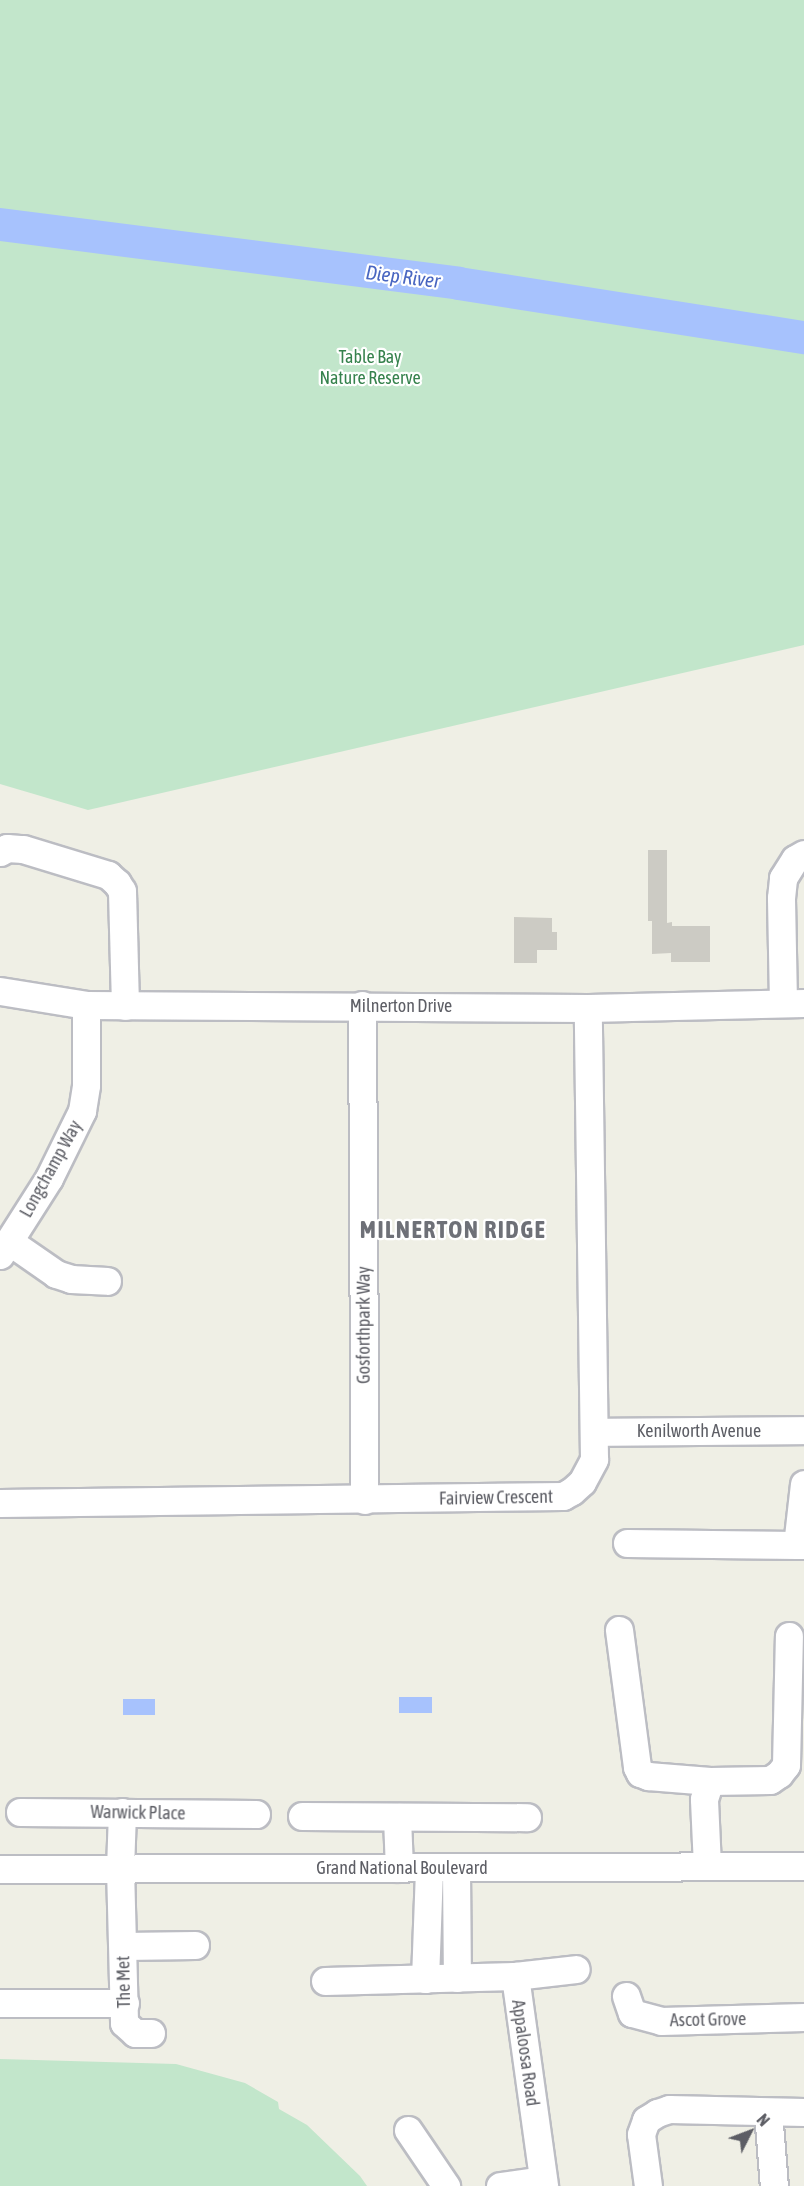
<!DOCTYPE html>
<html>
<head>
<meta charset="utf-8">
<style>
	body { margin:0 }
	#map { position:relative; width:804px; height:2186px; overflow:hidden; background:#efefe5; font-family:"Asap Condensed",sans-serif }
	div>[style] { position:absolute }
	.green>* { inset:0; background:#c2e6cb }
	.water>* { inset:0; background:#a7c2fd; transform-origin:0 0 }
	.river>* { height:33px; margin:-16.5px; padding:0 16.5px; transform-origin:16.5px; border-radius:16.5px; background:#a7c2fd }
	.building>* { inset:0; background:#cccbc4 }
	.roads { filter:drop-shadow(2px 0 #bcbdc3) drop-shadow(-2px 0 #bcbdc3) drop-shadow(0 2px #bcbdc3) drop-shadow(0 -2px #bcbdc3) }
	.minor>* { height:27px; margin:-13.5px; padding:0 13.5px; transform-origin:13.5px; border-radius:13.5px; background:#fff }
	span { translate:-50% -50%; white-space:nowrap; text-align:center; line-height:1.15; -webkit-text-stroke:4.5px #fff; paint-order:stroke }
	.park-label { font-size:18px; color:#36824d }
	.street-label { font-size:18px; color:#5d5e65 }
	.water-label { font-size:20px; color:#4966c1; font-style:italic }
	.district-label { font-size:24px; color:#6e7077; font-weight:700; letter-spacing:1.5px }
	.north { position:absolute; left:720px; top:2102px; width:60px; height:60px; -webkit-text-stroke:4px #fff; paint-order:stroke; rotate:48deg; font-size:16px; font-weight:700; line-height:24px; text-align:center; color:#5d5e65 }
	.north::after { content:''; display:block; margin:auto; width:21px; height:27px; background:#5d5e65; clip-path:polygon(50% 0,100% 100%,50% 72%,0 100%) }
</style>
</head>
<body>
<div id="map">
	<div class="green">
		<div style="clip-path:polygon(0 0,804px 0,804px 645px,88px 810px,0 784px)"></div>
		<div style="clip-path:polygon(0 2059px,176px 2064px,245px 2083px,278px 2102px,279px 2109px,307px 2125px,360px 2176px,367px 2186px,0 2186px)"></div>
	</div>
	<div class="water">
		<div style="left:399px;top:1697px;width:33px;height:16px"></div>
		<div style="left:123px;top:1699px;width:32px;height:16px"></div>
	</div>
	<div class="river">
		<div style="left:0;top:224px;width:462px;rotate:7.3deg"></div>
		<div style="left:458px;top:283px;width:350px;rotate:8.9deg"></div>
	</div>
	<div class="building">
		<div style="clip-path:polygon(648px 850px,667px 850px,667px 923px,672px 922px,672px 926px,710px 926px,710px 962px,671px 962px,671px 953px,652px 954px,652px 921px,648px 921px)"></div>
		<div style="clip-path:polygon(514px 917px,552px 918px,552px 932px,557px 932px,557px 950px,537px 950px,537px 963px,514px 963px)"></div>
	</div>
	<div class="roads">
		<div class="minor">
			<div style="left:0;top:852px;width:8px;rotate:-30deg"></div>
			<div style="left:7px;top:848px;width:16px;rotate:4deg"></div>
			<div style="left:23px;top:849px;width:89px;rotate:17deg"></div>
			<div style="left:108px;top:875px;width:12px;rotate:42deg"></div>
			<div style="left:117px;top:883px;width:9px;rotate:58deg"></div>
			<div style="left:122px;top:891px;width:115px;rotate:88.5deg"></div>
			<div style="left:0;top:991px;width:87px;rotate:9.2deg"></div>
			<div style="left:86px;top:1005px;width:502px;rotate:0.34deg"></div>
			<div style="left:588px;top:1008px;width:216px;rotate:-1.3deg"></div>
			<div style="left:783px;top:1003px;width:105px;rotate:-91.1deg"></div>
			<div style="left:781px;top:898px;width:20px;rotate:-84deg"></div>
			<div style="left:783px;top:878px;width:22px;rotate:-58deg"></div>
			<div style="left:795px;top:859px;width:10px;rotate:-29deg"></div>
			<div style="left:362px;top:1005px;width:495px;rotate:89.7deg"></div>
			<div style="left:10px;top:1242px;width:56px;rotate:34.8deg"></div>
			<div style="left:56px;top:1274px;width:16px;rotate:18deg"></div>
			<div style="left:71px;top:1279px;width:36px;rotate:3deg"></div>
			<div style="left:0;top:1255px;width:91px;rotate:-57.5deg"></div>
			<div style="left:49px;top:1178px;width:75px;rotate:-63.8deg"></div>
			<div style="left:82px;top:1111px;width:26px;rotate:-81deg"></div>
			<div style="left:86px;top:1085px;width:80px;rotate:-90deg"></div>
			<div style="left:594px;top:1432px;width:210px;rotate:-0.5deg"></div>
			<div style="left:804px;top:1484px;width:61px;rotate:96.5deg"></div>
			<div style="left:797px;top:1545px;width:7px"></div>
			<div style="left:0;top:1503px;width:563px;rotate:-0.71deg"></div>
			<div style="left:563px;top:1496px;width:10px;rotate:-29deg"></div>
			<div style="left:572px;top:1491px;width:13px;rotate:-42deg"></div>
			<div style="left:582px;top:1482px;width:26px;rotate:-62deg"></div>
			<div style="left:594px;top:1459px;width:451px;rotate:-90.8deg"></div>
			<div style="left:627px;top:1543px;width:170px;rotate:0.7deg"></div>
			<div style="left:619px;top:1630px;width:138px;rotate:82.5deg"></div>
			<div style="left:637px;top:1767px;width:7px;rotate:63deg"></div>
			<div style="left:640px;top:1773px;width:9px;rotate:21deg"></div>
			<div style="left:648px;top:1776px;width:62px;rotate:4.6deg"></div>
			<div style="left:710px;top:1781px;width:60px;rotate:-1deg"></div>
			<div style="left:770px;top:1780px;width:11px;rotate:-34deg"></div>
			<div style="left:779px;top:1774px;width:11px;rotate:-52deg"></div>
			<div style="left:786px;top:1765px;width:129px;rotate:-88.7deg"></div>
			<div style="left:20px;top:1812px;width:236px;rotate:0.5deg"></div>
			<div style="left:122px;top:1812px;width:56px;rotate:92deg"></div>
			<div style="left:120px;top:1868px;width:155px;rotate:88.5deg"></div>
			<div style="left:124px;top:2023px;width:15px;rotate:42deg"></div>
			<div style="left:135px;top:2033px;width:16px"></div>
			<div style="left:302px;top:1816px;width:225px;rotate:0.3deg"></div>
			<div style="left:397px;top:1817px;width:51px;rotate:87.8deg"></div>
			<div style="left:707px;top:1866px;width:67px;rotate:-92.6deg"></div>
			<div style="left:704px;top:1799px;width:19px;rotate:-72deg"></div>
			<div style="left:0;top:1869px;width:804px;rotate:-0.21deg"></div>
			<div style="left:456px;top:1870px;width:108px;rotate:89.5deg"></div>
			<div style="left:124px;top:1946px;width:71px;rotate:-0.8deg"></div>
			<div style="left:515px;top:1976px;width:61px;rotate:-6.5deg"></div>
			<div style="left:425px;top:1979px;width:110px;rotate:-87.9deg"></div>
			<div style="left:325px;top:1981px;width:190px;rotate:-1.5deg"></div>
			<div style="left:515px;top:1976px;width:212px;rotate:82.1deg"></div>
			<div style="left:626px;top:1996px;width:18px;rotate:71deg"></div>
			<div style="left:632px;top:2013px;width:30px;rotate:15deg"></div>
			<div style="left:661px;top:2021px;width:143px;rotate:-1.6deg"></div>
			<div style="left:0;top:2003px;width:125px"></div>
			<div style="left:768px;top:2112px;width:74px;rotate:85.4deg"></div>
			<div style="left:408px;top:2130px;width:68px;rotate:55.8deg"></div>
			<div style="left:500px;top:2186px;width:43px;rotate:-7.9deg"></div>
			<div style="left:648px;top:2186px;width:52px;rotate:-97.7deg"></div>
			<div style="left:641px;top:2134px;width:15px;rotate:-70deg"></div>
			<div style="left:646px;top:2120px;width:13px;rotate:-32deg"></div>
			<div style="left:657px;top:2113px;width:13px;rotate:-18deg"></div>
			<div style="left:669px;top:2109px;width:135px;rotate:1.3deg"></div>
		</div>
	</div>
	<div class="park-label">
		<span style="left:370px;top:368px">Table Bay<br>Nature Reserve</span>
	</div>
	<div class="street-label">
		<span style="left:401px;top:1006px">Milnerton Drive</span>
		<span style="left:51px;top:1169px;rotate:-61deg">Longchamp Way</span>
		<span style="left:364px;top:1325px;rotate:-90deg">Gosforthpark Way</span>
		<span style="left:699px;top:1431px">Kenilworth Avenue</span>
		<span style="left:496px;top:1498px;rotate:-1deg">Fairview Crescent</span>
		<span style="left:138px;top:1813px;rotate:1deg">Warwick Place</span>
		<span style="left:402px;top:1868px">Grand National Boulevard</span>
		<span style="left:124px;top:1982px;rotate:-91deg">The Met</span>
		<span style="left:708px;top:2020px;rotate:-1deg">Ascot Grove</span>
		<span style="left:525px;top:2053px;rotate:82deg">Appaloosa Road</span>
	</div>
	<div class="water-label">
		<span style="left:403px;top:276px;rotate:7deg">Diep River</span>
	</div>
	<div class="district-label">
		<span style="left:453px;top:1230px">MILNERTON RIDGE</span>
	</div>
	<div class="north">N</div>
</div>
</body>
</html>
